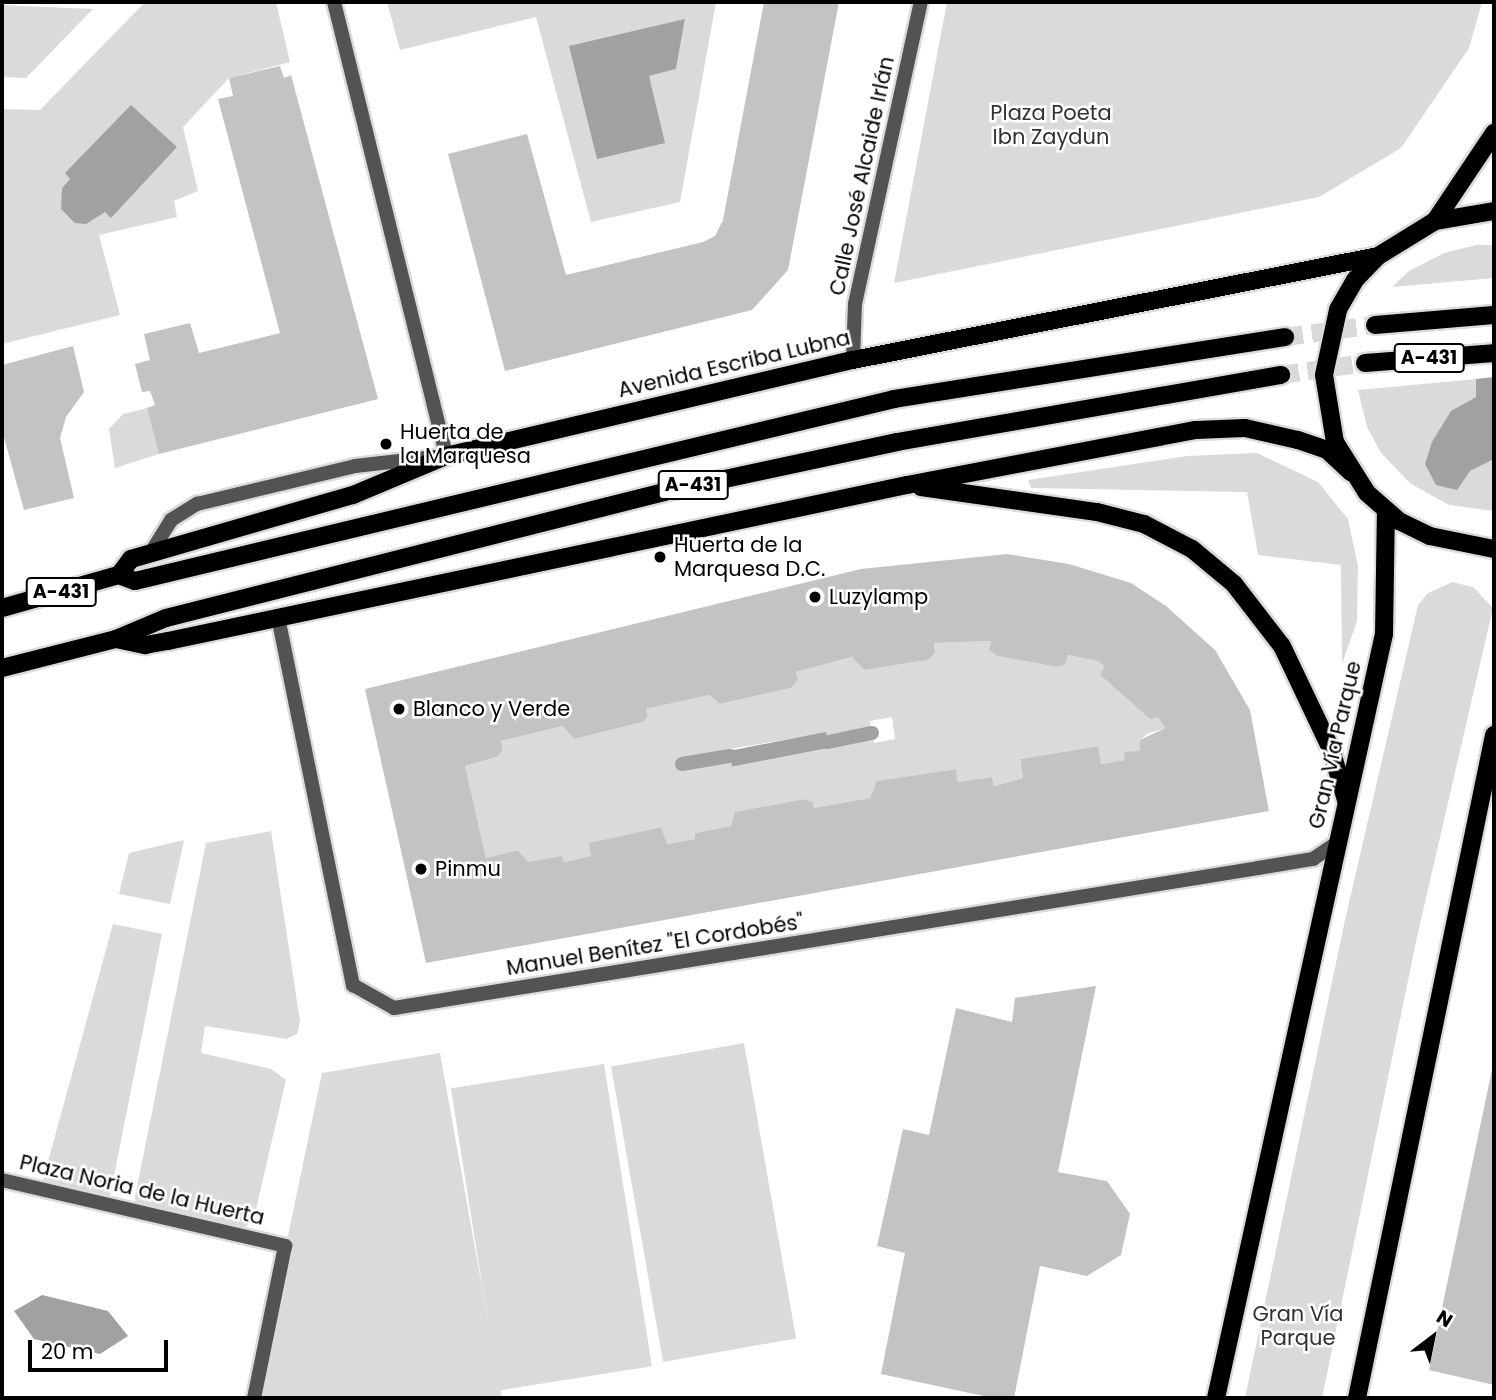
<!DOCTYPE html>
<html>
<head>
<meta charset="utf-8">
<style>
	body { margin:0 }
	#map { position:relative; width:1496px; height:1400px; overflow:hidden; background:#fff; font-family:Poppins,sans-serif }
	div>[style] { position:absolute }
	.green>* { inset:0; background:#dadada; transform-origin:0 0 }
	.water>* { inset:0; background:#a1a1a1; transform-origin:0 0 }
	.stream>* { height:14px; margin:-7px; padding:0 7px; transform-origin:7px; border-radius:7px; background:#a1a1a1 }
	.building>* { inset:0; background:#c3c3c3 }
	.primary-tunnel>* { height:18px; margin-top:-9px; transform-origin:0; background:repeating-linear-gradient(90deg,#d9d9d9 0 18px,transparent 0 27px) }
	.roads { filter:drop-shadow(2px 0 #dbdbdb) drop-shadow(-2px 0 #dbdbdb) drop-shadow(0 2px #dbdbdb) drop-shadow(0 -2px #dbdbdb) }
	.service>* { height:14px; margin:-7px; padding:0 7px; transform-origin:7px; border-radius:7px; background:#535353 }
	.pedestrian>* { height:14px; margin:-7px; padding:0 7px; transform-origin:7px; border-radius:7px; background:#535353 }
	.minor>* { height:14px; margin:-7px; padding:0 7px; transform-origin:7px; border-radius:7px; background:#535353 }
	.primary>* { height:18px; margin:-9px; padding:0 9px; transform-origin:9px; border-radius:9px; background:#000 }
	.dots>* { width:19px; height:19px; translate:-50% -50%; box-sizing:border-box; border:4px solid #fff; border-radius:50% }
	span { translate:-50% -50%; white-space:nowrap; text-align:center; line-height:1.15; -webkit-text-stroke:5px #fff; paint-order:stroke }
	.shield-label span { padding:2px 5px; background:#fff; border:2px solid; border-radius:5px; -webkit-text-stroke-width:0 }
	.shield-label { font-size:19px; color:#000; font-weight:700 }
	.park-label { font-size:21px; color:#313131 }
	.street-label { font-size:21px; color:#000 }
	.poi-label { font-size:21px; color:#000 }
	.left { translate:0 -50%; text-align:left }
	.frame { position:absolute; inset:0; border:4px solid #000; pointer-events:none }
	.north { position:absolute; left:1398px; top:1302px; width:70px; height:70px; -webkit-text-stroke:5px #fff; paint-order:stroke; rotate:32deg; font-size:19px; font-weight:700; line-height:28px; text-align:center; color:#000 }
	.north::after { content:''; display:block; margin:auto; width:24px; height:32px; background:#000; clip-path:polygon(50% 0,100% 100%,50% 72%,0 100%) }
	.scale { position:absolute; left:28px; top:1340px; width:140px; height:32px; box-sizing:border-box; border:4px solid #000; border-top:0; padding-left:9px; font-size:21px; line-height:24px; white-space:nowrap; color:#000; -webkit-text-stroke:5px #fff; paint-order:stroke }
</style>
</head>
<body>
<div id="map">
	<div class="green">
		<div style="clip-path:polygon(evenodd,145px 2px,276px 2px,290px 62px,229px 78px,183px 127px,198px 191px,174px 201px,177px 217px,99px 235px,120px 315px,2px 344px,2px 109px,40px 110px,145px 2px,177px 147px,105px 212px,62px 188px,70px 179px,177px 147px)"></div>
		<div style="clip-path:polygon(evenodd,387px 2px,716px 2px,680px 202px,591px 222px,536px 17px,400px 50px,387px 2px,685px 20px,676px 69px,649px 76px,685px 20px)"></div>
		<div style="clip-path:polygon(947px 2px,1482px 2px,1469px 48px,1401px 148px,1319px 197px,894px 283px)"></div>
		<div style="clip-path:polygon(2px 5px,93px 9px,26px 78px,2px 77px)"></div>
		<div style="clip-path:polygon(1476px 245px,1494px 245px,1494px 278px,1392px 287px,1409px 271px,1444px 253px)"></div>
		<div style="clip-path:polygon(1476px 379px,1476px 397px,1451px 412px,1470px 471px,1494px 459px,1494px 511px,1449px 505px,1411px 484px,1381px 453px,1367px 427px,1358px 390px)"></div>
		<div style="clip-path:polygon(147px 408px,159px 454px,115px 468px,109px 429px,123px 414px)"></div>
		<div style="clip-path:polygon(1257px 453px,1318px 482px,1348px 519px,1358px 566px,1357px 621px,1342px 664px,1341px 565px,1258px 555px,1247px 492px,1031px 488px,1028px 480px,1187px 456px)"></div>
		<div style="clip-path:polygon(1452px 582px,1473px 587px,1493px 608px,1417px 937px,1322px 1398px,1245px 1398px,1345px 920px,1418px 605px,1428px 593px)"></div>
		<div style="clip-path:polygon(evenodd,991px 641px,989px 650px,997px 656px,1057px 667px,1065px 665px,1068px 655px,1097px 661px,1104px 666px,1100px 675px,1149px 718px,1158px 717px,1165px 728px,1147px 734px,1140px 740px,1140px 751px,1125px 760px,1101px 764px,1097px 746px,1020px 759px,1023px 778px,994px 786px,992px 777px,958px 782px,956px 769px,878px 781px,870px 798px,814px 808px,813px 802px,804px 799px,736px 812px,731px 826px,695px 833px,695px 839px,667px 844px,660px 827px,590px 843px,591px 856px,564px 862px,528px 862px,518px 850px,486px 858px,465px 766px,497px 757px,503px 750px,501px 741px,563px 726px,574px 739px,643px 722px,648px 716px,646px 709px,709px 695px,720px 704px,791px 688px,798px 680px,796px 672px,852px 657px,864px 670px,928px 660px,935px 653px,934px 643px,991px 641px,892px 717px,895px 739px,874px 743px,870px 721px,892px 717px,991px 641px,826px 733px,732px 764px,731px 764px,729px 749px,826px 733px)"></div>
		<div style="clip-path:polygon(271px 831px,300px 1021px,297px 1034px,286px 1039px,205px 1026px,201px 1053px,271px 1069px,286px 1080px,253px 1222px,238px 1231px,137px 1210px,135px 1197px,206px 843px)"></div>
		<div style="clip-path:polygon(184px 840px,170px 904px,119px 894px,129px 853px)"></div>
		<div style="clip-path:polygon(113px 924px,162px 934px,110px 1196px,43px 1180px)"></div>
		<div style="left:744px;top:1043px;width:300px;height:135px;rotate:80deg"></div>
		<div style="clip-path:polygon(440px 1053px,502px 1398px,254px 1398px,322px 1073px)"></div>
		<div style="left:604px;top:1064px;width:306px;height:155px;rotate:81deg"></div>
	</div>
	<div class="water">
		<div style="clip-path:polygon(685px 19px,676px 69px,649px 76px,665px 143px,597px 159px,569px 46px)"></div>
		<div style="clip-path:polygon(131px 105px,177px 147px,111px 218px,105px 212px,86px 224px,75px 223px,61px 209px,62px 188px,70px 179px,65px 173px)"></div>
		<div style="clip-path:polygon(1494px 377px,1494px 459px,1470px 471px,1457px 490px,1436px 485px,1425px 464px,1432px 442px,1451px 411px,1476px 397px,1476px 379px)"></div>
		<div style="left:826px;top:732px;width:16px;height:99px;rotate:79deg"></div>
		<div style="clip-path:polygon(42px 1295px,108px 1311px,128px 1336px,100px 1354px,34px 1339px,14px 1311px)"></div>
	</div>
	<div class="stream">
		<div style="left:828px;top:742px;width:45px;rotate:-11.6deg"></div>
		<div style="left:682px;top:764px;width:49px;rotate:-9.5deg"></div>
	</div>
	<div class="building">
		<div style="clip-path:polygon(764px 2px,839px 2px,788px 270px,752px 310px,505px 371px,448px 154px,527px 134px,566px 275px,703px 242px,715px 236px,723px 220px)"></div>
		<div style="clip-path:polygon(280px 66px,284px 78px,291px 75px,378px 399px,159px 454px,147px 408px,155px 405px,150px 391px,142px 392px,135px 364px,150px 360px,144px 334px,190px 323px,199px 353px,280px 333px,218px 99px,233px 96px,229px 78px)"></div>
		<div style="clip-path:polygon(73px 346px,84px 392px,66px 417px,60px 438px,74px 498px,24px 510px,2px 430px,2px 365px)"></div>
		<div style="clip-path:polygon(evenodd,1007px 554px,1069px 564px,1131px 583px,1166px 606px,1215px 650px,1250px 710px,1269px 811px,426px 963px,365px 689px,861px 569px,1007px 554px,991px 641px,989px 650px,997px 656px,1057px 667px,1065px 665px,1068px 655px,1097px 661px,1104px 666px,1100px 675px,1150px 719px,1158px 717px,1165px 728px,1140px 740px,1140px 751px,1124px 752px,1125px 760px,1101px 764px,1098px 746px,1020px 759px,1023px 778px,994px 786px,992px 777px,958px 782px,956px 769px,877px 781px,870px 798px,814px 808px,813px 802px,804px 799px,735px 812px,731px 826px,695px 833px,695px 839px,667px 844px,661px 827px,589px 843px,591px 856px,564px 862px,562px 856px,528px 862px,518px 850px,486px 858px,465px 766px,497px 757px,503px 750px,501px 741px,563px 726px,574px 739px,643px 722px,648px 716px,646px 709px,709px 695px,720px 704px,791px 688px,798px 680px,796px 672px,852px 657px,864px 670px,928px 660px,935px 653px,934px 643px,991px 641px)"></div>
		<div style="clip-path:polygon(1096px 986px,1058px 1172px,1107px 1181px,1130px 1214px,1121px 1255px,1087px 1276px,1040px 1266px,1014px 1398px,993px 1398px,881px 1374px,905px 1253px,877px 1246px,903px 1129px,929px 1135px,956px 1008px,1012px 1022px,1015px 998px)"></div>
		<div style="clip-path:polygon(1494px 1060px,1494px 1385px,1429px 1370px)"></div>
	</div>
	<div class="primary-tunnel">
		<div style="left:1285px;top:337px;width:91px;rotate:-7.6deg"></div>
		<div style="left:1281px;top:375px;width:85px;rotate:-8.1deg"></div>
	</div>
	<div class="roads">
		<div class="service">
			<div style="left:150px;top:554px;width:40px;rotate:-58deg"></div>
			<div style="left:171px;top:520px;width:31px;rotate:-32deg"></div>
			<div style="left:197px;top:504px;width:163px;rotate:-13.5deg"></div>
			<div style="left:355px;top:466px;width:80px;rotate:-6.5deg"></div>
		</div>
		<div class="pedestrian">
			<div style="left:2px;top:1180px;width:291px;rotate:13.1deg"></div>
			<div style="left:285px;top:1246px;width:155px;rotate:101.5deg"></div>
		</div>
		<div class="minor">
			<div style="left:334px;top:2px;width:468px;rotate:76.1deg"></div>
			<div style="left:853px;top:360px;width:56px;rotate:-88deg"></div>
			<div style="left:855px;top:304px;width:309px;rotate:-77.7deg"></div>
			<div style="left:278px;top:617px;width:376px;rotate:78.5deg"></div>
			<div style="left:353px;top:985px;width:47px;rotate:29.3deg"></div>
			<div style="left:394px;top:1008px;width:875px;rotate:-9.2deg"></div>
			<div style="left:1258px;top:868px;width:56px;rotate:-9.3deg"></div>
			<div style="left:1313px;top:859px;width:27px;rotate:-34deg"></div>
		</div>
		<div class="primary">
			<div style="left:1494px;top:211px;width:60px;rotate:170.4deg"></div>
			<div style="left:1435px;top:221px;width:67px;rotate:148.4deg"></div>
			<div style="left:1378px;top:256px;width:33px;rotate:134deg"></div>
			<div style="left:1355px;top:280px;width:34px;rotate:120deg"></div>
			<div style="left:1338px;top:310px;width:66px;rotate:102.2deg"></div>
			<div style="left:1324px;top:375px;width:68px;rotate:80.7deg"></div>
			<div style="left:1335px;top:442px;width:60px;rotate:57.9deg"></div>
			<div style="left:1367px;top:493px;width:43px;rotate:41.2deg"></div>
			<div style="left:1399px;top:521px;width:34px;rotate:26deg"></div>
			<div style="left:1430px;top:536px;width:65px;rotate:11.5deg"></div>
			<div style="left:1435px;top:221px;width:106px;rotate:-56.2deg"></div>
			<div style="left:1375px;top:325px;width:119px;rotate:-4.8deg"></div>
			<div style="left:1365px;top:363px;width:129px;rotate:-4.4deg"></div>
			<div style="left:921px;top:487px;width:178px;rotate:8.1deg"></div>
			<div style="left:1097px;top:512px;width:49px;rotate:14.3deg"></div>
			<div style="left:1144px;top:524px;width:54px;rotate:27.5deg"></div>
			<div style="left:1192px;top:549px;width:55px;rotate:39.8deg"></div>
			<div style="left:1234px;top:584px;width:78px;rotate:52.3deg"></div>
			<div style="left:1282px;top:646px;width:114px;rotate:64.6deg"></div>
			<div style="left:1331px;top:749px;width:53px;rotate:73.6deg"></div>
			<div style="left:119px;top:575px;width:17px;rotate:21deg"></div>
			<div style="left:135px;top:581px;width:781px;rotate:-13.48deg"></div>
			<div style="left:894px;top:399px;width:396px;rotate:-9deg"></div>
			<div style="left:2px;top:608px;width:122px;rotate:-15.8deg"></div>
			<div style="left:119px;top:575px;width:20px;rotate:-53deg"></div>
			<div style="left:131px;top:559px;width:231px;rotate:-16.1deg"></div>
			<div style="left:353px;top:495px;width:101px;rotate:-22.8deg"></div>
			<div style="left:446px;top:456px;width:418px;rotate:-13.3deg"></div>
			<div style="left:853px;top:360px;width:535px;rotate:-11.2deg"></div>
			<div style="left:116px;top:639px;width:30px;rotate:12deg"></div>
			<div style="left:145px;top:645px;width:23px;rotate:-10deg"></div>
			<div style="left:168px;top:641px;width:755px;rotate:-11.92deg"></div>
			<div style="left:907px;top:485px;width:294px;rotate:-10.8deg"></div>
			<div style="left:1196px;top:430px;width:49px;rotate:-2.3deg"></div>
			<div style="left:1245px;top:428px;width:54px;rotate:12.8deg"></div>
			<div style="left:1298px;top:440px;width:31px;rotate:19deg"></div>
			<div style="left:1327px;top:450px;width:33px;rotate:43deg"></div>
			<div style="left:2px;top:668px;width:118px;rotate:-14.3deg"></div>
			<div style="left:116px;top:639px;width:54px;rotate:-22.8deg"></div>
			<div style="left:166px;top:618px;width:514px;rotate:-14.2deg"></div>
			<div style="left:664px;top:492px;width:238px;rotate:-12.1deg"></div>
			<div style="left:897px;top:442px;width:390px;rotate:-9.9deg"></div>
			<div style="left:1216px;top:1398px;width:782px;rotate:-77.6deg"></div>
			<div style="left:1384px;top:634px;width:123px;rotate:-89.1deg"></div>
			<div style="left:1357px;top:1398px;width:677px;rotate:-78.32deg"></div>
		</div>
	</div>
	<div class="dots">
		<div style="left:386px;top:444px;background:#000"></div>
		<div style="left:660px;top:557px;background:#000"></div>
		<div style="left:815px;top:597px;background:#000"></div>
		<div style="left:399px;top:709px;background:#000"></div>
		<div style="left:421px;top:869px;background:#000"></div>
	</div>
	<div class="shield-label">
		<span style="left:1429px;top:358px">A-431</span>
		<span style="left:693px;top:485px">A-431</span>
		<span style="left:61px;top:592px">A-431</span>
	</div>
	<div class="park-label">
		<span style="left:1051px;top:125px">Plaza Poeta<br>Ibn Zaydun</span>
		<span style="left:1298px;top:1326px">Gran Vía<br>Parque</span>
	</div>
	<div class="street-label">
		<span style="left:862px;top:176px;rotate:-78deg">Calle José Alcaide Irlán</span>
		<span style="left:734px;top:364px;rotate:-13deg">Avenida Escriba Lubna</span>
		<span style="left:1335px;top:745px;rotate:-77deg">Gran Vía Parque</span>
		<span style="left:655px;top:945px;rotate:-9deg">Manuel Benítez "El Cordobés"</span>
		<span style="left:142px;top:1190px;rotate:13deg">Plaza Noria de la Huerta</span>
	</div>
	<div class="poi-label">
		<span class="left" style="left:400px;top:444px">Huerta de<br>la Marquesa</span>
		<span class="left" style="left:674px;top:557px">Huerta de la<br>Marquesa D.C.</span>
		<span class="left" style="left:829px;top:597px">Luzylamp</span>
		<span class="left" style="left:413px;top:709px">Blanco y Verde</span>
		<span class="left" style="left:435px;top:869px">Pinmu</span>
	</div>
	<div class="frame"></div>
	<div class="north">N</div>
	<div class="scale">20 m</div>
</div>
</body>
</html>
